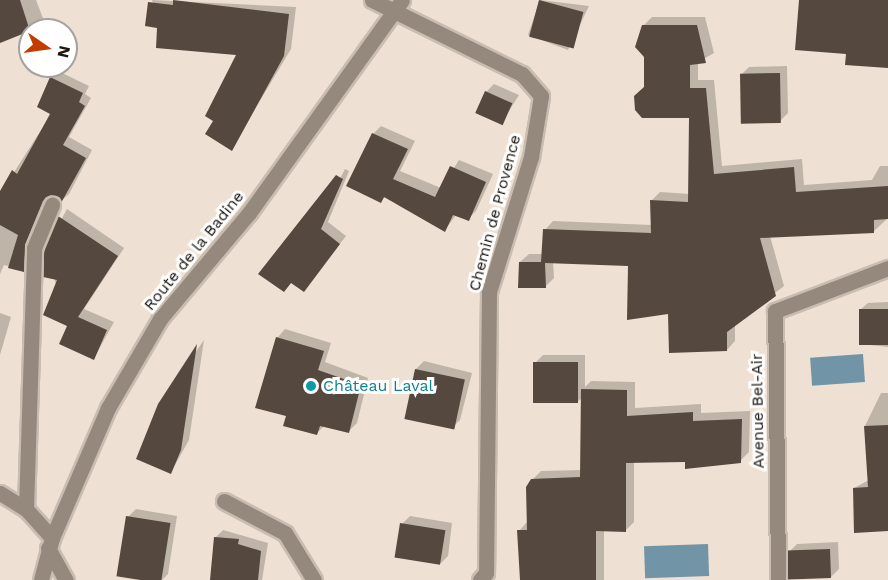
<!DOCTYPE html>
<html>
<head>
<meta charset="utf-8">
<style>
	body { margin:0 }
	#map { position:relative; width:888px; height:580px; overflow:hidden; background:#eee1d3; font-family:"Work Sans",sans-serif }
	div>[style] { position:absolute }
	.water>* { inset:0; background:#7194a6; transform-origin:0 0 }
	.shadow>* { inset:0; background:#0003 }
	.building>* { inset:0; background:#55483e; transform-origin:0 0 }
	.roads { filter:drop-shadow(2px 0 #c8bdb0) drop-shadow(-2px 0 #c8bdb0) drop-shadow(0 2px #c8bdb0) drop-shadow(0 -2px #c8bdb0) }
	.lane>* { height:15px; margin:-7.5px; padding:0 7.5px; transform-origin:7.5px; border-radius:7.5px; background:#95897e }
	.street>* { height:15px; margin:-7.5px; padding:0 7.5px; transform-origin:7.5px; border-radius:7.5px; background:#95897e }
	.dots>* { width:16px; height:16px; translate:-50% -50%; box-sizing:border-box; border:3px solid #fff; border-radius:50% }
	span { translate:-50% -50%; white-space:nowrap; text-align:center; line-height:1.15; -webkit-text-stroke:6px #fff; paint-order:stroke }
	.street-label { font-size:16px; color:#1b1712 }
	.culture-label { font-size:16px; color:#0d838f }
	.left { translate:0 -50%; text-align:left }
	.north { position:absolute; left:18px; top:18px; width:60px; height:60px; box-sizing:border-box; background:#fff; border:2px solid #a4a2a0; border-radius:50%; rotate:103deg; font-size:16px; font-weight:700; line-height:24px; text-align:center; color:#1b1712 }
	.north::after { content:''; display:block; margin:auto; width:21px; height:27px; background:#c43d00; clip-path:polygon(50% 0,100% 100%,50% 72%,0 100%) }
</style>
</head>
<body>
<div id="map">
	<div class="water">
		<div style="left:863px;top:354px;width:28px;height:53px;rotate:86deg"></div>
		<div style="left:708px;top:544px;width:32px;height:64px;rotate:88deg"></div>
	</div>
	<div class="shadow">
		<div style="clip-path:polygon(0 0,36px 0,44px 21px,7px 39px,0 37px)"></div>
		<div style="clip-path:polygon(152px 0,296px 7px,291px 49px,231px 149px,215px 120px,238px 54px,159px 27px)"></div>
		<div style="clip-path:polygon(540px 0,589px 6px,568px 50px,528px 35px)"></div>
		<div style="clip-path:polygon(652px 17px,705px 17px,714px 53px,698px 62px,698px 80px,714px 80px,722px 166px,802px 159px,804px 185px,872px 180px,880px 166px,888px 166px,888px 218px,874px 231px,770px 236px,784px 286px,735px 324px,735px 341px,727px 350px,670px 312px,630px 264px,553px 261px,554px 278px,545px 287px,520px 262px,529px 254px,543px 254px,545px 230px,553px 221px,652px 225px,651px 201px,660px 192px,690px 194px,690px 116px,645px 87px,643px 26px)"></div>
		<div style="clip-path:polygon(787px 66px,788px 113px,780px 121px,741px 75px,749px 67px)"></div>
		<div style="clip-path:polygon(58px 71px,89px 86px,85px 94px,91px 98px,69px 137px,92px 150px,69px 194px,61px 201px,49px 195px,32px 236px,30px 263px,23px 270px,4px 265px,0 274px,0 194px,52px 113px,51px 78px)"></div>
		<div style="clip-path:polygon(494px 84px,519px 95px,502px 122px,486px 92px)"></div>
		<div style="clip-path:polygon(381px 126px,415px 141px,400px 171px,441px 188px,459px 160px,493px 174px,476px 211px,468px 219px,456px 215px,445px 230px,386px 196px,381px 201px,373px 134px)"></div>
		<div style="clip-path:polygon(345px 169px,349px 171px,328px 222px,346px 236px,304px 290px,292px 282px,284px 290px)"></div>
		<div style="clip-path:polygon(67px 209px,124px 248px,84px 309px,114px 322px,94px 358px,69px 325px,45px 250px)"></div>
		<div style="clip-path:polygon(888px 302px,888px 347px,861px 344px,860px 310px,868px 303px)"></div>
		<div style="clip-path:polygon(0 313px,11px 317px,0 355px)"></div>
		<div style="clip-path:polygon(285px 329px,331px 343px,325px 362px,368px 378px,357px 423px,349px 431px,324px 426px,317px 433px,288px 414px,257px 406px,278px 337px)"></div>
		<div style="clip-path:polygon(204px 340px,189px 440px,171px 472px,159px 405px)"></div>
		<div style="clip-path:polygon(543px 355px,585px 355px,585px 387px,591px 381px,635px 382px,635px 408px,701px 404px,701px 413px,750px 411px,749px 452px,740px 461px,634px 461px,634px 522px,625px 531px,604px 530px,604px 580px,522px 580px,519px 531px,528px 521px,532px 480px,541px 471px,582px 470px,582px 398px,577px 402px,535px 363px)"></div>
		<div style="clip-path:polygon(424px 361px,472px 373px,460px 420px,452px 428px,416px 369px)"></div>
		<div style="clip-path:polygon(881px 393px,888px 393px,888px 529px,854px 488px,869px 480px,865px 426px)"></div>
		<div style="clip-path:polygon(136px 509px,177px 516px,168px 574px,162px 580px,117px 575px,128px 517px)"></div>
		<div style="clip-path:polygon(410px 516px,452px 523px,448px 556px,440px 564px,402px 524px)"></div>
		<div style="clip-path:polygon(223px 530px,268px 543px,262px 580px,212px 580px,216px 537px)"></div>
		<div style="clip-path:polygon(838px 542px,839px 569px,831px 577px,789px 552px,797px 544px)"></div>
	</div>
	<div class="building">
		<div style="clip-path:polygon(0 0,20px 0,30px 31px,0 43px)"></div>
		<div style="clip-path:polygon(173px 0,289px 14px,284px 56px,232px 151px,205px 134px,213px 121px,205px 116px,236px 55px,156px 48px,157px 28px,145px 26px,148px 2px,173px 5px)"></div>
		<div style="left:539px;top:0;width:46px;height:38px;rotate:15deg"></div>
		<div style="clip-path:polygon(799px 0,888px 0,888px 68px,845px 65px,846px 54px,795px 50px)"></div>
		<div style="clip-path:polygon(642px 25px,697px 25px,706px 63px,690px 65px,690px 88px,706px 88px,714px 174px,794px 167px,796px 192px,888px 186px,888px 219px,874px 220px,874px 233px,760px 238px,776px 296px,727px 332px,727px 351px,669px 353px,668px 314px,627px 320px,628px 266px,545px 263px,546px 288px,518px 288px,519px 262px,541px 262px,543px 229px,651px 233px,650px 200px,688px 202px,689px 118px,642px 118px,635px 110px,634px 96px,644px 87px,644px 57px,635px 47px)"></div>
		<div style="left:780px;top:73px;width:50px;height:40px;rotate:89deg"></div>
		<div style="clip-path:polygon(50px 77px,83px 93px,79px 102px,85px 106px,63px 145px,86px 158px,61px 203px,51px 195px,43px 201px,25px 245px,24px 272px,8px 268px,18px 235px,0 225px,0 191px,12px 170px,17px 174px,50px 114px,37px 107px)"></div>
		<div style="left:485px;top:91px;width:30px;height:24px;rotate:24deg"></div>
		<div style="clip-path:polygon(372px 133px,408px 149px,393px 179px,435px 197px,450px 166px,486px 182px,469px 221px,453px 215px,445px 232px,384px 197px,381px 203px,346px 186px)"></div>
		<div style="clip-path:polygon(336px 175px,343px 179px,321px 229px,340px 244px,304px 292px,291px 283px,284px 292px,258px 274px)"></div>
		<div style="clip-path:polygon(58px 216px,118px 256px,78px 317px,107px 330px,94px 360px,59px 344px,67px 326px,43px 315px,57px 280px,43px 277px,44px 250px)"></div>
		<div style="left:888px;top:309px;width:36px;height:29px;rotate:90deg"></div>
		<div style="clip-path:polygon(276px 337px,324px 351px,318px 370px,361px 385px,349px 433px,320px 426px,317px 435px,283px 426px,286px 416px,255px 408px)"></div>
		<div style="clip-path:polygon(197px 344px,181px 450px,171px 474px,136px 459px,158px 404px)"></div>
		<div style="left:533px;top:362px;width:45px;height:41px"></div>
		<div style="left:415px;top:369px;width:51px;height:51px;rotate:12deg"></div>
		<div style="clip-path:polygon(581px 389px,627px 390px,627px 416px,693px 412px,693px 421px,742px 419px,741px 463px,685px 469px,685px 462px,626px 463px,626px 532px,596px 531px,596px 580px,520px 580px,517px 530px,527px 530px,526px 487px,531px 479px,580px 477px)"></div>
		<div style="clip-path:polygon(888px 425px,888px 531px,854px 533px,853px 488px,868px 487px,864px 426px)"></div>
		<div style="left:126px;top:516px;width:45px;height:61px;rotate:9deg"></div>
		<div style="left:400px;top:523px;width:46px;height:35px;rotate:9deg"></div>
		<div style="clip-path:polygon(214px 537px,239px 539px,238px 544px,261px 551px,258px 580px,210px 580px)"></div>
		<div style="left:830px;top:549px;width:29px;height:43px;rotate:88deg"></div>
	</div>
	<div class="roads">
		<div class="lane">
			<div style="left:26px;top:509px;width:261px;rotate:-88.2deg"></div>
			<div style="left:34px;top:248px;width:47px;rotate:-67.3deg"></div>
		</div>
		<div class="street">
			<div style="left:372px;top:0;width:167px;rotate:26.3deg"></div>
			<div style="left:522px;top:74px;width:29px;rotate:49deg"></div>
			<div style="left:541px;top:96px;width:62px;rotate:99.3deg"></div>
			<div style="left:531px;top:157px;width:141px;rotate:107.3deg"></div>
			<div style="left:489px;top:292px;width:281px;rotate:90.6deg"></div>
			<div style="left:486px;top:573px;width:9px;rotate:131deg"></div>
			<div style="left:0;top:493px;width:31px;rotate:32deg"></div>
			<div style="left:26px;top:509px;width:39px;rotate:48deg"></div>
			<div style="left:224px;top:501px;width:69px;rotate:27.7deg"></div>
			<div style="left:285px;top:533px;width:55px;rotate:58.3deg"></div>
			<div style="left:48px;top:548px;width:37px;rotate:61deg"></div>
			<div style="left:41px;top:580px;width:43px;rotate:-75.3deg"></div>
			<div style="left:52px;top:538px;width:142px;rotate:-66.7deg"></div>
			<div style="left:108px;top:408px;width:103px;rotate:-59.7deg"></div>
			<div style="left:160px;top:319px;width:138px;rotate:-50deg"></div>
			<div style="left:249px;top:213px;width:262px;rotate:-54.3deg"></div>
			<div style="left:778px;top:580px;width:269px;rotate:-90.6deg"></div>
			<div style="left:775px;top:311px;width:121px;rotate:-20.8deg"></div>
		</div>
	</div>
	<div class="dots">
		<div style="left:311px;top:386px;background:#0f9aa8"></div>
	</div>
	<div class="street-label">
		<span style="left:495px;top:213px;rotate:-75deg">Chemin de Provence</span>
		<span style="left:194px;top:251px;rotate:-51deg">Route de la Badine</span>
		<span style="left:758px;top:411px;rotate:-91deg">Avenue Bel-Air</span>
	</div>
	<div class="culture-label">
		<span class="left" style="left:323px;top:386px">Château Laval</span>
	</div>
	<div class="north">N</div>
</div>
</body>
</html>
